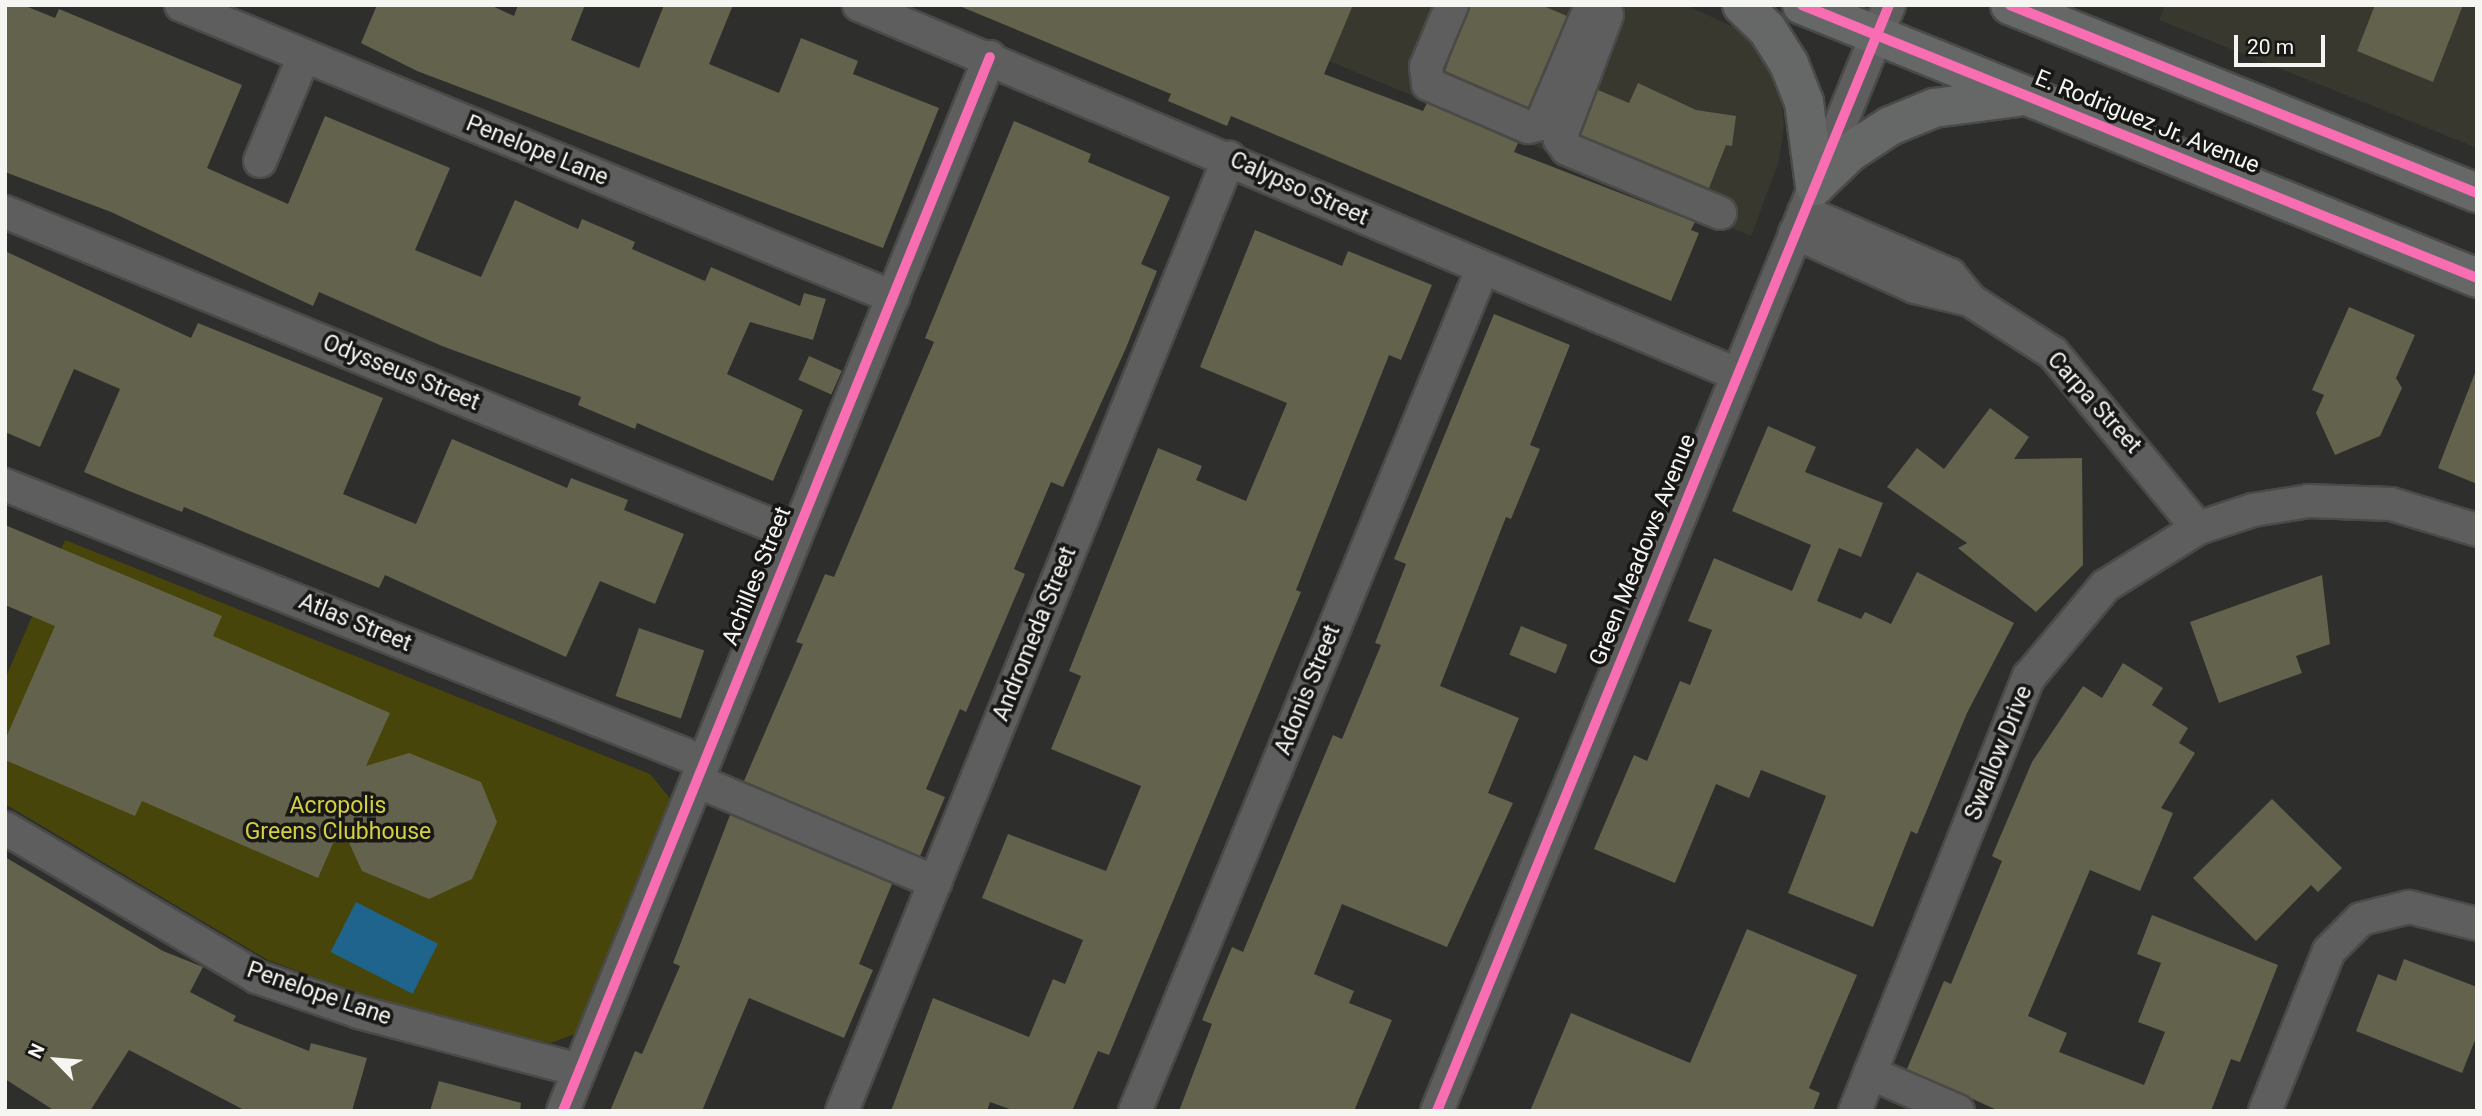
<!DOCTYPE html>
<html>
<head>
<meta charset="utf-8">
<style>
	body { margin:0 }
	#map { position:relative; width:2482px; height:1116px; overflow:hidden; background:#2e2e2c; font-family:Roboto,sans-serif }
	div>[style] { position:absolute }
	.built>* { inset:0; background:#38382f }
	.green>* { inset:0; background:#48450a }
	.water>* { inset:0; background:#1f648c; transform-origin:0 0 }
	.building>* { inset:0; background:#63624d; transform-origin:0 0 }
	.roads { filter:drop-shadow(2px 0 #4a4a48) drop-shadow(-2px 0 #4a4a48) drop-shadow(0 2px #4a4a48) drop-shadow(0 -2px #4a4a48) }
	.minor>* { height:32px; margin:-16px; padding:0 16px; transform-origin:16px; border-radius:16px; background:#5e5e5e }
	.major>* { height:38px; margin:-19px; padding:0 19px; transform-origin:19px; border-radius:19px; background:#666767 }
	.cycleway>* { height:10px; margin:-5px; padding:0 5px; transform-origin:5px; border-radius:5px; background:#f96db3 }
	span { translate:-50% -50%; white-space:nowrap; text-align:center; line-height:1.15; -webkit-text-stroke:7px #171715; paint-order:stroke }
	.street-label { font-size:23px; color:#f5f5f2 }
	.park-label { font-size:23px; color:#d5cf43 }
	.frame { position:absolute; inset:0; border:7px solid #f5f5f2; pointer-events:none }
	.north { position:absolute; left:21px; top:1025px; width:70px; height:70px; -webkit-text-stroke:5px #171715; paint-order:stroke; rotate:295deg; font-size:19px; font-weight:700; line-height:28px; text-align:center; color:#f5f5f2 }
	.north::after { content:''; display:block; margin:auto; width:24px; height:32px; background:#f5f5f2; clip-path:polygon(50% 0,100% 100%,50% 72%,0 100%) }
	.scale { position:absolute; left:2234px; top:35px; width:91px; height:32px; box-sizing:border-box; border:4px solid #f5f5f2; border-top:0; padding-left:9px; font-size:21px; line-height:24px; white-space:nowrap; color:#f5f5f2; -webkit-text-stroke:5px #171715; paint-order:stroke }
</style>
</head>
<body>
<div id="map">
	<div class="built">
		<div style="clip-path:polygon(1194px 5px,1686px 5px,1740px 30px,1764px 59px,1780px 92px,1784px 125px,1779px 161px,1751px 236px)"></div>
		<div style="clip-path:polygon(2165px 5px,2477px 5px,2477px 148px,2159px 20px)"></div>
	</div>
	<div class="green">
		<div style="clip-path:polygon(65px 540px,650px 774px,669px 797px,669px 811px,589px 1017px,577px 1033px,551px 1043px,494px 1032px,375px 999px,268px 960px,5px 804px,5px 679px)"></div>
	</div>
	<div class="water">
		<div style="left:356px;top:902px;width:92px;height:56px;rotate:27deg"></div>
	</div>
	<div class="building">
		<div style="clip-path:polygon(5px 5px,23px 5px,55px 18px,59px 9px,242px 85px,207px 168px,288px 204px,325px 116px,450px 168px,415px 250px,481px 277px,515px 200px,578px 229px,582px 219px,635px 242px,632px 249px,705px 281px,711px 267px,800px 306px,804px 293px,826px 299px,813px 340px,750px 322px,727px 374px,803px 410px,773px 481px,637px 423px,635px 429px,578px 405px,581px 397px,442px 346px,319px 292px,313px 306px,111px 212px,5px 172px)"></div>
		<div style="clip-path:polygon(377px 5px,490px 5px,514px 16px,518px 5px,585px 5px,571px 40px,639px 68px,664px 5px,733px 5px,709px 64px,779px 93px,801px 38px,858px 61px,853px 74px,939px 108px,883px 248px,417px 71px,361px 43px)"></div>
		<div style="clip-path:polygon(957px 5px,1353px 5px,1324px 74px,1423px 111px,1427px 103px,1518px 143px,1514px 152px,1695px 222px,1691px 230px,1699px 233px,1671px 301px,1231px 116px,1227px 126px,1168px 101px,1171px 94px)"></div>
		<div style="clip-path:polygon(1470px 5px,1541px 5px,1567px 16px,1528px 107px,1445px 71px)"></div>
		<div style="clip-path:polygon(2375px 5px,2463px 5px,2433px 82px,2357px 51px)"></div>
		<div style="clip-path:polygon(1638px 83px,1696px 110px,1736px 116px,1732px 146px,1726px 145px,1709px 188px,1581px 135px,1598px 90px,1629px 103px)"></div>
		<div style="clip-path:polygon(1014px 121px,1091px 154px,1088px 162px,1170px 197px,1141px 264px,1157px 271px,1126px 348px,1063px 487px,1051px 482px,1014px 569px,1025px 574px,966px 712px,960px 709px,926px 789px,945px 797px,920px 856px,744px 781px,803px 644px,796px 642px,825px 574px,834px 577px,934px 342px,925px 338px)"></div>
		<div style="clip-path:polygon(1255px 230px,1342px 266px,1348px 251px,1432px 285px,1401px 360px,1389px 355px,1296px 590px,1301px 592px,1109px 1055px,1098px 1051px,1072px 1111px,1015px 1111px,990px 1102px,987px 1111px,891px 1111px,933px 998px,1029px 1037px,1053px 979px,1065px 984px,1083px 940px,982px 898px,1008px 834px,1106px 871px,1141px 786px,1051px 749px,1081px 676px,1069px 671px,1158px 448px,1202px 466px,1196px 480px,1246px 501px,1287px 403px,1200px 367px)"></div>
		<div style="clip-path:polygon(5px 251px,191px 338px,198px 323px,383px 398px,343px 494px,416px 524px,452px 439px,567px 488px,571px 478px,628px 500px,624px 510px,684px 534px,655px 604px,600px 581px,566px 657px,385px 575px,379px 588px,184px 507px,182px 512px,129px 491px,84px 472px,120px 389px,74px 369px,40px 447px,5px 432px)"></div>
		<div style="clip-path:polygon(2349px 307px,2415px 335px,2396px 378px,2402px 388px,2380px 436px,2335px 455px,2316px 413px,2324px 395px,2312px 390px)"></div>
		<div style="clip-path:polygon(1494px 314px,1570px 345px,1530px 445px,1540px 449px,1511px 519px,1506px 517px,1440px 686px,1519px 718px,1488px 793px,1513px 803px,1447px 947px,1342px 904px,1314px 974px,1354px 991px,1349px 1003px,1392px 1020px,1354px 1111px,1179px 1111px,1212px 1024px,1202px 1020px,1232px 947px,1243px 952px,1333px 735px,1342px 739px,1381px 645px,1375px 643px,1406px 564px,1394px 559px)"></div>
		<div style="left:809px;top:356px;width:36px;height:26px;rotate:24deg"></div>
		<div style="clip-path:polygon(2475px 373px,2477px 373px,2477px 484px,2438px 468px)"></div>
		<div style="clip-path:polygon(1990px 408px,2029px 437px,2014px 459px,2082px 458px,2083px 565px,2036px 612px,1958px 548px,1967px 543px,1887px 487px,1917px 448px,1944px 469px)"></div>
		<div style="clip-path:polygon(1768px 426px,1816px 447px,1805px 472px,1883px 503px,1861px 557px,1839px 548px,1817px 601px,1861px 619px,1865px 612px,1891px 624px,1917px 572px,2014px 623px,1967px 713px,1917px 834px,1911px 831px,1873px 927px,1788px 893px,1826px 796px,1761px 770px,1749px 798px,1716px 784px,1675px 883px,1594px 849px,1634px 755px,1647px 761px,1680px 681px,1690px 685px,1712px 630px,1688px 621px,1714px 558px,1792px 591px,1811px 545px,1732px 511px)"></div>
		<div style="clip-path:polygon(5px 525px,222px 616px,213px 636px,390px 713px,366px 766px,409px 753px,481px 782px,497px 822px,472px 879px,429px 899px,362px 871px,341px 825px,318px 878px,142px 801px,135px 816px,5px 760px,5px 740px,55px 626px,5px 605px)"></div>
		<div style="clip-path:polygon(2322px 575px,2330px 644px,2296px 656px,2302px 673px,2219px 703px,2190px 622px)"></div>
		<div style="left:1521px;top:626px;width:50px;height:31px;rotate:22deg"></div>
		<div style="left:639px;top:628px;width:69px;height:72px;rotate:19deg"></div>
		<div style="clip-path:polygon(2123px 663px,2163px 688px,2152px 705px,2188px 728px,2179px 743px,2195px 753px,2161px 808px,2173px 813px,2140px 891px,2090px 870px,2028px 1016px,2067px 1033px,2059px 1052px,2144px 1085px,2165px 1032px,2138px 1022px,2161px 963px,2137px 954px,2152px 915px,2278px 965px,2240px 1062px,2231px 1059px,2211px 1111px,1999px 1111px,1907px 1069px,1944px 981px,1951px 984px,2002px 861px,1992px 856px,2032px 762px,2083px 686px,2102px 698px)"></div>
		<div style="clip-path:polygon(2272px 799px,2342px 868px,2318px 892px,2311px 885px,2256px 941px,2193px 878px)"></div>
		<div style="clip-path:polygon(730px 815px,892px 884px,859px 964px,873px 970px,844px 1038px,749px 998px,702px 1111px,610px 1111px,635px 1051px,642px 1054px,680px 966px,673px 963px)"></div>
		<div style="clip-path:polygon(5px 857px,163px 951px,203px 967px,190px 992px,236px 1016px,233px 1021px,309px 1051px,311px 1043px,367px 1058px,352px 1111px,246px 1111px,129px 1050px,90px 1111px,55px 1111px,5px 1079px)"></div>
		<div style="clip-path:polygon(1747px 929px,1857px 975px,1809px 1088px,1820px 1093px,1813px 1111px,1530px 1111px,1571px 1013px,1690px 1063px)"></div>
		<div style="clip-path:polygon(2404px 959px,2477px 987px,2477px 1035px,2462px 1073px,2356px 1031px,2378px 974px,2396px 981px)"></div>
		<div style="clip-path:polygon(439px 1081px,521px 1103px,520px 1111px,430px 1111px)"></div>
	</div>
	<div class="roads">
		<div class="minor">
			<div style="left:181px;top:5px;width:770px;rotate:22.3deg"></div>
			<div style="left:859px;top:5px;width:952px;rotate:22.8deg"></div>
			<div style="left:1452px;top:5px;width:67px;rotate:112.8deg"></div>
			<div style="left:1426px;top:67px;width:17px;rotate:83deg"></div>
			<div style="left:1428px;top:84px;width:109px;rotate:23.3deg"></div>
			<div style="left:1528px;top:127px;width:13px;rotate:-13deg"></div>
			<div style="left:1541px;top:124px;width:126px;rotate:-67.1deg"></div>
			<div style="left:1590px;top:8px;width:18px;rotate:22deg"></div>
			<div style="left:1607px;top:15px;width:133px;rotate:110.8deg"></div>
			<div style="left:1560px;top:139px;width:12px;rotate:55deg"></div>
			<div style="left:1567px;top:149px;width:166px;rotate:22.7deg"></div>
			<div style="left:260px;top:161px;width:114px;rotate:-67.3deg"></div>
			<div style="left:5px;top:212px;width:854px;rotate:22.21deg"></div>
			<div style="left:1804px;top:212px;width:159px;rotate:23.3deg"></div>
			<div style="left:1950px;top:275px;width:32px;rotate:51deg"></div>
			<div style="left:1970px;top:300px;width:98px;rotate:32.6deg"></div>
			<div style="left:2053px;top:353px;width:227px;rotate:50.4deg"></div>
			<div style="left:1795px;top:233px;width:132px;rotate:24.2deg"></div>
			<div style="left:1915px;top:287px;width:57px;rotate:13.3deg"></div>
			<div style="left:5px;top:485px;width:752px;rotate:21.62deg"></div>
			<div style="left:697px;top:781px;width:259px;rotate:23deg"></div>
			<div style="left:5px;top:828px;width:293px;rotate:30.6deg"></div>
			<div style="left:257px;top:977px;width:108px;rotate:18.9deg"></div>
			<div style="left:359px;top:1012px;width:228px;rotate:14.8deg"></div>
			<div style="left:1870px;top:1073px;width:96px;rotate:23.4deg"></div>
			<div style="left:563px;top:1111px;width:1137px;rotate:-67.95deg"></div>
			<div style="left:842px;top:1111px;width:1029px;rotate:-67.9deg"></div>
			<div style="left:1135px;top:1111px;width:910px;rotate:-67.58deg"></div>
			<div style="left:1437px;top:1111px;width:1195px;rotate:-67.77deg"></div>
			<div style="left:1855px;top:1111px;width:468px;rotate:-68.2deg"></div>
			<div style="left:2029px;top:677px;width:119px;rotate:-50.1deg"></div>
			<div style="left:2105px;top:586px;width:110px;rotate:-31.9deg"></div>
			<div style="left:2198px;top:528px;width:58px;rotate:-18.1deg"></div>
			<div style="left:2253px;top:510px;width:57px;rotate:-9.1deg"></div>
			<div style="left:2309px;top:501px;width:82px;rotate:2.1deg"></div>
			<div style="left:2391px;top:504px;width:90px;rotate:16.8deg"></div>
			<div style="left:2265px;top:1111px;width:172px;rotate:-68.2deg"></div>
			<div style="left:2329px;top:951px;width:45px;rotate:-45deg"></div>
			<div style="left:2361px;top:919px;width:49px;rotate:-14deg"></div>
			<div style="left:2409px;top:907px;width:70px;rotate:14deg"></div>
		</div>
		<div class="major">
			<div style="left:1742px;top:5px;width:35px;rotate:44deg"></div>
			<div style="left:1767px;top:29px;width:41px;rotate:57.8deg"></div>
			<div style="left:1789px;top:64px;width:41px;rotate:68.5deg"></div>
			<div style="left:1804px;top:102px;width:85px;rotate:82.5deg"></div>
			<div style="left:1802px;top:5px;width:728px;rotate:22.02deg"></div>
			<div style="left:2010px;top:5px;width:503px;rotate:21.93deg"></div>
			<div style="left:1815px;top:186px;width:49px;rotate:-44.2deg"></div>
			<div style="left:1850px;top:152px;width:48px;rotate:-33deg"></div>
			<div style="left:1890px;top:126px;width:48px;rotate:-22.2deg"></div>
			<div style="left:1934px;top:108px;width:85px;rotate:-7.5deg"></div>
		</div>
	</div>
	<div class="cycleway">
		<div style="left:1802px;top:5px;width:728px;rotate:22.02deg"></div>
		<div style="left:2010px;top:5px;width:503px;rotate:21.93deg"></div>
		<div style="left:563px;top:1111px;width:1137px;rotate:-67.95deg"></div>
		<div style="left:1437px;top:1111px;width:1195px;rotate:-67.77deg"></div>
	</div>
	<div class="street-label">
		<span style="left:2147px;top:122px;rotate:22deg">E. Rodriguez Jr. Avenue</span>
		<span style="left:537px;top:151px;rotate:22deg">Penelope Lane</span>
		<span style="left:1299px;top:189px;rotate:24deg">Calypso Street</span>
		<span style="left:401px;top:373px;rotate:22deg">Odysseus Street</span>
		<span style="left:2094px;top:403px;rotate:48deg">Carpa Street</span>
		<span style="left:1643px;top:550px;rotate:-68deg">Green Meadows Avenue</span>
		<span style="left:757px;top:576px;rotate:-68deg">Achilles Street</span>
		<span style="left:355px;top:623px;rotate:22deg">Atlas Street</span>
		<span style="left:1035px;top:634px;rotate:-68deg">Andromeda Street</span>
		<span style="left:1308px;top:690px;rotate:-68deg">Adonis Street</span>
		<span style="left:1999px;top:753px;rotate:-68deg">Swallow Drive</span>
		<span style="left:319px;top:994px;rotate:19deg">Penelope Lane</span>
	</div>
	<div class="park-label">
		<span style="left:338px;top:819px">Acropolis<br>Greens Clubhouse</span>
	</div>
	<div class="frame"></div>
	<div class="north">N</div>
	<div class="scale">20 m</div>
</div>
</body>
</html>
